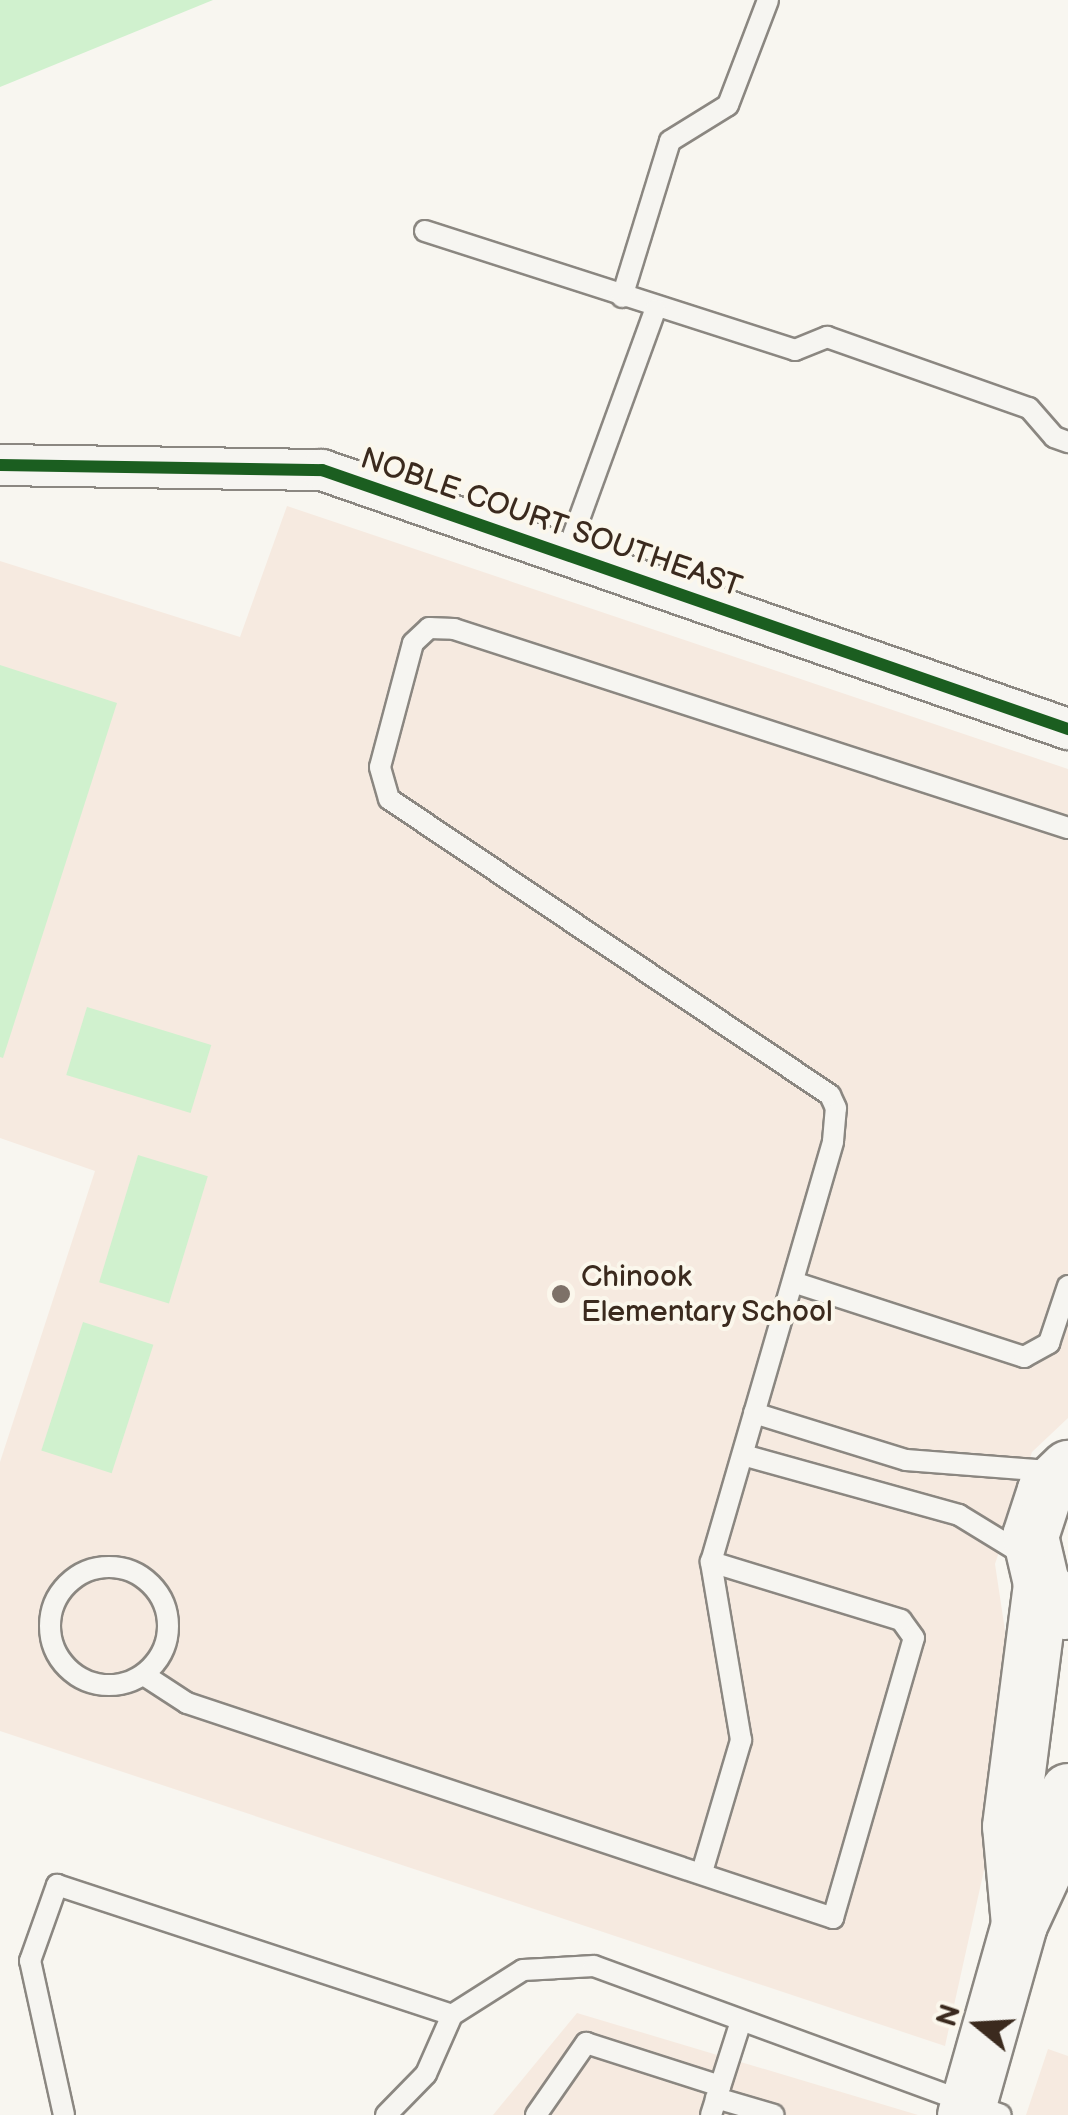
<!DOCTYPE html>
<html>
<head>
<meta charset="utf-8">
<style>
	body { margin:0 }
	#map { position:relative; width:1068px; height:2115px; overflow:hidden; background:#f8f6f0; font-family:"Balsamiq Sans",sans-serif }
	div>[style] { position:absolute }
	.built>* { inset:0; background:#f6eae0 }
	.green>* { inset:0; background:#d0f1ce; transform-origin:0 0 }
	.roads { filter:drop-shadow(2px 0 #8b8781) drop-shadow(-2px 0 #8b8781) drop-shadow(0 2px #8b8781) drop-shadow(0 -2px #8b8781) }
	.service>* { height:20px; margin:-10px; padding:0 10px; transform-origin:10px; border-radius:10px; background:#f6f5f1 }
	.service>.ring { margin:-10px; padding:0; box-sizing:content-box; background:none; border:20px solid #f6f5f1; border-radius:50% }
	.minor>* { height:40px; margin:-20px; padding:0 20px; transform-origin:20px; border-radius:20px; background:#f6f5f1 }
	.secondary>* { height:55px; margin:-27.5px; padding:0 27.5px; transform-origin:27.5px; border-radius:27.5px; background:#f6f5f1 }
	.cycleway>* { height:12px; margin:-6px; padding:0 6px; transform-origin:6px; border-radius:6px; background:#1b5e20 }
	.dots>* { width:28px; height:28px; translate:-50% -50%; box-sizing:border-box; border:5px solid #fbf7ec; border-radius:50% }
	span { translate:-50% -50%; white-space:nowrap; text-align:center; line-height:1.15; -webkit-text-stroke:8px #fbf7ec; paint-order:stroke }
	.street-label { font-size:30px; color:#3b2a1e }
	.poi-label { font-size:30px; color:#3b2a1e }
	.left { translate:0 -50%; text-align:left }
	.north { position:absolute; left:928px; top:1975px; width:100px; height:100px; -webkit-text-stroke:8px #fbf7ec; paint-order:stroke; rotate:288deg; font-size:28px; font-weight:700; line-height:40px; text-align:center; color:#3b2a1e }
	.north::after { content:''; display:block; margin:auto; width:35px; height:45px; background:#3b2a1e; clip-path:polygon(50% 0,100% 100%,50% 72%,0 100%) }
</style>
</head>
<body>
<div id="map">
	<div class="built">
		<div style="clip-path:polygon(287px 506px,1068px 769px,1068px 1418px,1032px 1452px,995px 1564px,1018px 1717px,945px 2046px,0 1731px,0 1462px,95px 1171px,0 1138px,0 561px,240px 637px)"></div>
		<div style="clip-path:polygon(577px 2013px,918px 2115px,493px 2115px)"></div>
		<div style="clip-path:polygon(1048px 2049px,1068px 2056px,1068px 2115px,1026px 2115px)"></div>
	</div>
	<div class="green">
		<div style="clip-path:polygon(0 0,213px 0,0 87px)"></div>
		<div style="clip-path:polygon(0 665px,117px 703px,3px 1058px,0 1057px)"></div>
		<div style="left:87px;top:1007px;width:130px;height:71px;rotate:17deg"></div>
		<div style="left:138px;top:1155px;width:73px;height:133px;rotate:17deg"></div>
		<div style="left:83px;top:1322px;width:74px;height:135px;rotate:18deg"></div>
	</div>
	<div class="roads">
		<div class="service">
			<div style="left:425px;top:231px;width:389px;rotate:17.8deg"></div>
			<div style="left:795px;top:350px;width:35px;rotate:-22deg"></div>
			<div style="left:827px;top:337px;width:214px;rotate:19.4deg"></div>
			<div style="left:1029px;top:408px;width:38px;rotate:49deg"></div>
			<div style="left:1054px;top:437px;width:15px;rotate:20deg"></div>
			<div style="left:622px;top:297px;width:163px;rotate:-72.9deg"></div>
			<div style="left:670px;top:141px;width:68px;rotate:-31.8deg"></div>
			<div style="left:728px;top:105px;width:112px;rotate:-69.1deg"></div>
			<div style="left:566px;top:555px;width:261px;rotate:-70deg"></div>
			<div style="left:793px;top:1282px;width:243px;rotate:18deg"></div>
			<div style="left:1024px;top:1357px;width:29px;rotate:-29deg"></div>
			<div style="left:1049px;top:1343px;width:60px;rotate:-71.6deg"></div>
			<div style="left:754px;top:1413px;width:159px;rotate:17.2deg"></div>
			<div style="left:906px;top:1460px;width:143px;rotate:4.4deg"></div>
			<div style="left:743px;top:1455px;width:224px;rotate:15.5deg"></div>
			<div style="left:959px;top:1515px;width:79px;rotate:31.5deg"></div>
			<div class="ring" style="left:50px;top:1567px;width:98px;height:98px"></div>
			<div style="left:144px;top:1675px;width:51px;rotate:33.1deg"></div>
			<div style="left:187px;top:1703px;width:681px;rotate:18.41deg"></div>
			<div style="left:833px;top:1918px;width:291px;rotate:-73.9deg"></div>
			<div style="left:914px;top:1638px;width:22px;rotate:-126deg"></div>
			<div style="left:901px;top:1620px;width:199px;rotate:-163deg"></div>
			<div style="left:702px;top:1872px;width:138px;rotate:-73.5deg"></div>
			<div style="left:741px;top:1740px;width:181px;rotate:-99.6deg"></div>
			<div style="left:711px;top:1562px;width:438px;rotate:-73.8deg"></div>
			<div style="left:833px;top:1141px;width:33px;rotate:-85deg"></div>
			<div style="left:836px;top:1108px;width:14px;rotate:-115deg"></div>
			<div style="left:830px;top:1095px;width:531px;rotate:-146.13deg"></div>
			<div style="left:389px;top:799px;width:33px;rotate:-106deg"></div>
			<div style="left:380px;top:767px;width:128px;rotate:-75.1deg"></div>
			<div style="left:413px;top:643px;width:22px;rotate:-43deg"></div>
			<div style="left:429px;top:628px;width:25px;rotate:2deg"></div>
			<div style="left:454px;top:629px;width:645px;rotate:17.96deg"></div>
			<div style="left:716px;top:2098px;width:60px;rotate:16.3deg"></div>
			<div style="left:64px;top:2115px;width:158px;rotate:-102.4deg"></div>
			<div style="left:30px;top:1961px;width:81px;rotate:-70.4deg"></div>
			<div style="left:57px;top:1885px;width:416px;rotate:18.2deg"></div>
			<div style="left:452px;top:2015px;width:84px;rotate:-32.4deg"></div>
			<div style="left:523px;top:1970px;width:71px;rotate:-3.2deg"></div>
			<div style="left:594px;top:1966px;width:433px;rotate:20.1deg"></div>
			<div style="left:386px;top:2115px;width:57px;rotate:-45.7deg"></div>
			<div style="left:426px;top:2074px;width:64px;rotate:-66.2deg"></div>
			<div style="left:536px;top:2115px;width:88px;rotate:-55.2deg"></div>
			<div style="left:586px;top:2043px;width:141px;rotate:17.8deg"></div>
			<div style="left:711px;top:2115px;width:99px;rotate:-72.3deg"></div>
		</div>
		<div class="minor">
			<div style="left:0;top:465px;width:322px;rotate:0.9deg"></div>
			<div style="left:322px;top:470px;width:790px;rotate:19.15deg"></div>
		</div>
		<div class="secondary">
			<div style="left:1065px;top:1611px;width:37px;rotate:-131deg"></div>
			<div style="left:1041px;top:1583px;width:48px;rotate:-103.2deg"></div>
			<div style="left:1030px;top:1536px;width:48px;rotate:-71.9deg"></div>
			<div style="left:1045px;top:1490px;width:32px;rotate:-44deg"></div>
			<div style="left:1019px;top:1924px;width:98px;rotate:-95.2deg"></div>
			<div style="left:1010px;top:1826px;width:245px;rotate:-82.7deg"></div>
			<div style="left:965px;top:2115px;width:198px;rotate:-74.2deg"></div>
			<div style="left:1019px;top:1924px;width:93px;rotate:-65.1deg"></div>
			<div style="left:1058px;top:1840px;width:50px;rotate:-78.5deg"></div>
		</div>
	</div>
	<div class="cycleway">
		<div style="left:0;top:465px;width:322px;rotate:0.9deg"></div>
		<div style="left:322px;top:470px;width:790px;rotate:19.15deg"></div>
	</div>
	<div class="dots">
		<div style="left:561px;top:1294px;background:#7d7168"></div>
	</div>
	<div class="street-label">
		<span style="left:551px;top:523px;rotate:19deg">NOBLE COURT SOUTHEAST</span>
	</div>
	<div class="poi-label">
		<span class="left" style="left:581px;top:1294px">Chinook<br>Elementary School</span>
	</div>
	<div class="north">N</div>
</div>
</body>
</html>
